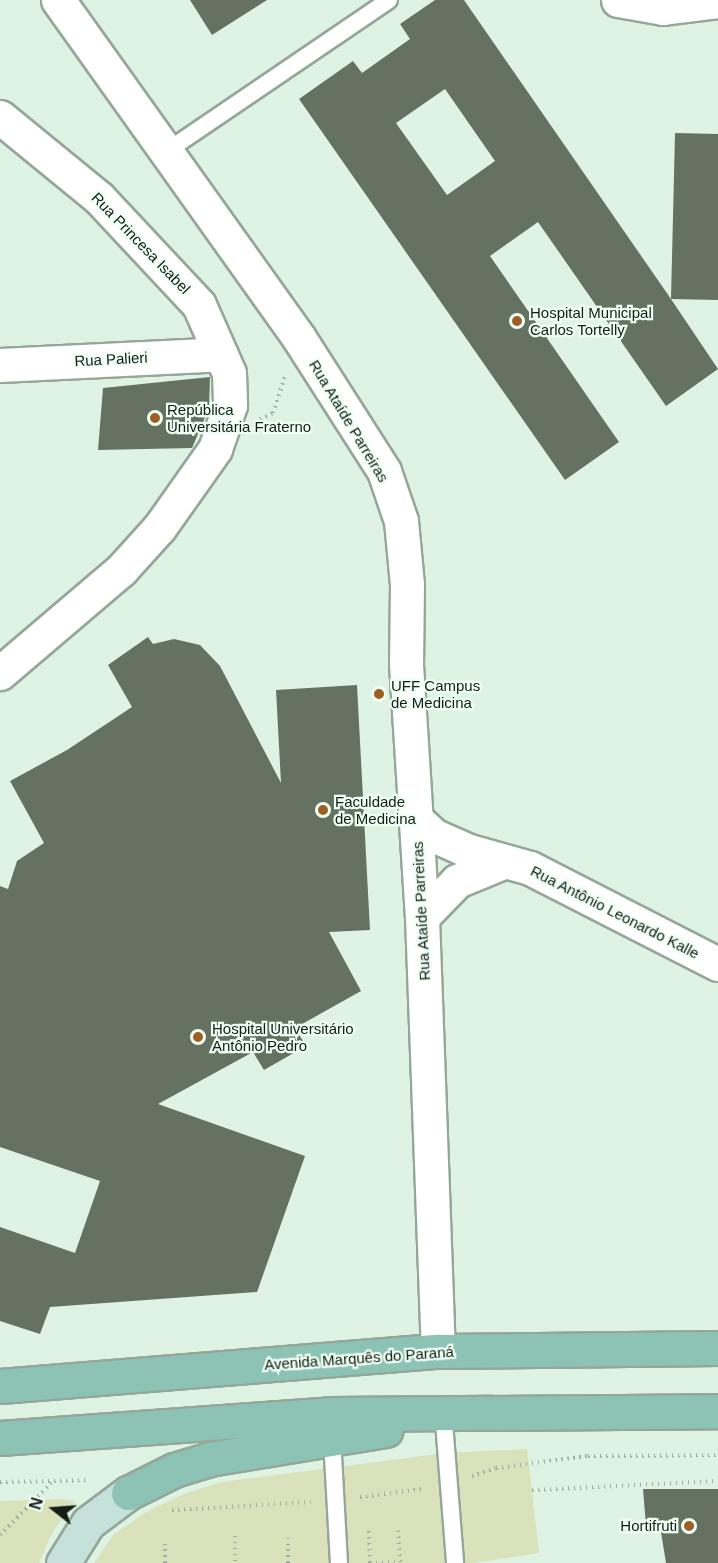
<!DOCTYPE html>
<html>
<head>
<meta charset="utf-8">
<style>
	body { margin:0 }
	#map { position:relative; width:718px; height:1563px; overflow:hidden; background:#def3e4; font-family:Helvetica,sans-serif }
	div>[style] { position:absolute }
	.green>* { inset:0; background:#dae2bb }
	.building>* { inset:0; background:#667261 }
	.path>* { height:4px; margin-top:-2px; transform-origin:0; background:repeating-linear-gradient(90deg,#a0b1a5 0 1.5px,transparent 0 6px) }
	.roads { filter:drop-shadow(2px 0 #94a799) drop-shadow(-2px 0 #94a799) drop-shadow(0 2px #94a799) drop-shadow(0 -2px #94a799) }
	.service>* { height:16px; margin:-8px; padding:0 8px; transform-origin:8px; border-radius:8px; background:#fff }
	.minor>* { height:33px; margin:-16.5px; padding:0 16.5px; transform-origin:16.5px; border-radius:16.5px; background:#fff }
	.secondary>* { height:33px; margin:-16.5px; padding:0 16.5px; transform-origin:16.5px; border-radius:16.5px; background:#c6e1da }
	.primary>* { height:33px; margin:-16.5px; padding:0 16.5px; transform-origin:16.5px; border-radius:16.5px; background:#8dc3b5 }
	.dots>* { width:16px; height:16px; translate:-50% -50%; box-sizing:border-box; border:3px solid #eefff3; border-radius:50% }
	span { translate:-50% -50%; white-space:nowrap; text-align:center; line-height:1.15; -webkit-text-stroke:4.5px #eefff3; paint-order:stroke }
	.street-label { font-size:15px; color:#151d17 }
	.poi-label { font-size:15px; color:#151d17 }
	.left { translate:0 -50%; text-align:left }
	.right { translate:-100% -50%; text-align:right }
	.north { position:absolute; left:24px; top:1479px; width:60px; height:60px; -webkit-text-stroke:4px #eefff3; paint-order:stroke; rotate:287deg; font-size:16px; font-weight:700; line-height:24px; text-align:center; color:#151d17 }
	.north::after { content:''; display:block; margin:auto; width:21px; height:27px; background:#151d17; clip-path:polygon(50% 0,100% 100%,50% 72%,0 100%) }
</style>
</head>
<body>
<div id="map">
	<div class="green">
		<div style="clip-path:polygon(527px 1449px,539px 1553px,474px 1563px,94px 1563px,113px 1535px,146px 1512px,183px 1494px,221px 1482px,446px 1453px)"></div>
		<div style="clip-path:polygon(60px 1499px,76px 1502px,53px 1531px,39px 1563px,0 1563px,0 1501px)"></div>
	</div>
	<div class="building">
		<div style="clip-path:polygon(190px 0,267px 0,212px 35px)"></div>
		<div style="clip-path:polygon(evenodd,435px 0,464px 0,671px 299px,675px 133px,718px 134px,718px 300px,671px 299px,718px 369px,666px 406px,538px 222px,490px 256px,619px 442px,565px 480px,299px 99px,353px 61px,362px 73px,410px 39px,400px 24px,435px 0,445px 89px,495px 161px,447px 195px,396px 123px,445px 89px)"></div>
		<div style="clip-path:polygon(210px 377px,209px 408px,192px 448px,98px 450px,103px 388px)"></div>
		<div style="clip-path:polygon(148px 637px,153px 644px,174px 639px,200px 645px,220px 666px,281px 783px,276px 690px,357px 685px,370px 930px,329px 932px,361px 991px,295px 1028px,306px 1046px,264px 1070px,253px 1052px,158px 1104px,305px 1156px,257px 1292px,50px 1307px,40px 1334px,0 1321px,0 1227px,75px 1253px,100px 1181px,0 1147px,0 886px,8px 889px,17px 861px,44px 843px,10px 781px,67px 750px,132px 707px,108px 665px)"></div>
		<div style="clip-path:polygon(643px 1489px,718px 1489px,718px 1563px,666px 1563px,660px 1526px,646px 1526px)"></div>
	</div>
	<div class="path">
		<div style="left:260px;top:419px;width:14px;rotate:-25deg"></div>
		<div style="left:273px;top:413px;width:38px;rotate:-72deg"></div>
		<div style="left:472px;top:1476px;width:25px;rotate:-18deg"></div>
		<div style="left:496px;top:1468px;width:93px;rotate:-7.4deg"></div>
		<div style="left:588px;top:1456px;width:130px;rotate:-0.4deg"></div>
		<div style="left:0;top:1482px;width:89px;rotate:-1.3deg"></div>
		<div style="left:532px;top:1490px;width:186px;rotate:-2.8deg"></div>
		<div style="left:360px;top:1497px;width:64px;rotate:-7.1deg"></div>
		<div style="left:172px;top:1510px;width:139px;rotate:-3.3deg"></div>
		<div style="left:369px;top:1531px;width:32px;rotate:88deg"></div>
		<div style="left:370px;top:1563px;width:30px;rotate:-2deg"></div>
		<div style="left:400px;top:1562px;width:32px;rotate:-94deg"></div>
		<div style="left:0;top:1535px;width:77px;rotate:-45.5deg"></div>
		<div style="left:235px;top:1536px;width:27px;rotate:90deg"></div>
		<div style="left:165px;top:1563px;width:24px;rotate:-90deg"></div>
		<div style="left:288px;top:1563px;width:29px;rotate:-90deg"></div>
	</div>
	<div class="roads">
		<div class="service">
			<div style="left:164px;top:153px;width:272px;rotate:-34.2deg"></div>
			<div style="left:444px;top:1422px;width:141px;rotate:85.5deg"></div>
			<div style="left:332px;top:1438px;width:125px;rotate:86.8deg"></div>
		</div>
		<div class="minor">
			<div style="left:58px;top:0;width:415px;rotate:54.5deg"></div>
			<div style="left:299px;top:338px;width:158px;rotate:57.4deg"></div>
			<div style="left:384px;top:471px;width:53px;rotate:71.2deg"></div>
			<div style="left:401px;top:521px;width:64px;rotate:84.6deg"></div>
			<div style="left:407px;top:585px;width:79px;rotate:90.7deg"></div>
			<div style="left:406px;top:664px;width:254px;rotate:86.4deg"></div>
			<div style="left:422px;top:917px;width:434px;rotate:87.9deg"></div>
			<div style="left:618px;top:0;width:46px;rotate:10.1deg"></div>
			<div style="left:663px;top:8px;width:55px;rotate:-7.3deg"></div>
			<div style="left:0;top:117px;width:128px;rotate:39.3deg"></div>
			<div style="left:99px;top:198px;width:146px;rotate:46.9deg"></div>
			<div style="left:199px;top:305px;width:74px;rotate:66.2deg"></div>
			<div style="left:229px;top:373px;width:32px;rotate:88deg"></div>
			<div style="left:230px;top:405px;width:46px;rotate:108.8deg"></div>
			<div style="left:215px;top:449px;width:97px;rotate:125.3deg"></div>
			<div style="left:159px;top:528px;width:57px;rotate:132.1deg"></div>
			<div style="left:121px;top:570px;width:159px;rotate:139.6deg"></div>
			<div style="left:0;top:365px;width:221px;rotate:-2.8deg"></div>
			<div style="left:415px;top:818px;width:25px;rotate:43deg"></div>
			<div style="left:433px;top:835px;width:39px;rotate:24deg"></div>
			<div style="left:469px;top:851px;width:63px;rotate:15.6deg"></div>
			<div style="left:530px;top:868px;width:211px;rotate:27.1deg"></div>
			<div style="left:422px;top:917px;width:50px;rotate:-45.8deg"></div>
			<div style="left:457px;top:881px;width:50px;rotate:-22.4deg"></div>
		</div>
		<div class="secondary">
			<div style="left:63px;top:1563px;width:47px;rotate:-58deg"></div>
			<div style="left:88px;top:1523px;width:50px;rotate:-36.9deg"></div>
		</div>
		<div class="primary">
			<div style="left:0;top:1386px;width:439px;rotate:-4.6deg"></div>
			<div style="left:438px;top:1351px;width:280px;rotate:-0.6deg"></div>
			<div style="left:0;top:1438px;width:332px;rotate:-4.1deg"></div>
			<div style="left:331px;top:1414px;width:387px;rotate:-0.4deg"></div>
			<div style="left:128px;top:1493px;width:51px;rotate:-26.6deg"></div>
			<div style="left:174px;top:1470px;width:37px;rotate:-17deg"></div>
			<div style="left:209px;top:1459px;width:179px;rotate:-9.3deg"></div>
		</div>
	</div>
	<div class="dots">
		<div style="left:517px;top:321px;background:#9d5f24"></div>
		<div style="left:155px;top:418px;background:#9d5f24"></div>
		<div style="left:379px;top:694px;background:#9d5f24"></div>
		<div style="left:323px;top:810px;background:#9d5f24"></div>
		<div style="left:198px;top:1037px;background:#9d5f24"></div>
		<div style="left:689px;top:1526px;background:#9d5f24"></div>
	</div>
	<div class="street-label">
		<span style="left:141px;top:243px;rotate:46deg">Rua Princesa Isabel</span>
		<span style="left:111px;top:359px;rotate:-3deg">Rua Palieri</span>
		<span style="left:349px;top:421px;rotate:59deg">Rua Ataíde Parreiras</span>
		<span style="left:421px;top:911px;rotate:-93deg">Rua Ataíde Parreiras</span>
		<span style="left:615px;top:912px;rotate:27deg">Rua Antônio Leonardo Kalle</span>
		<span style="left:359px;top:1358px;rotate:-4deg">Avenida Marquês do Paraná</span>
	</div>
	<div class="poi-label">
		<span class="left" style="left:530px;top:321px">Hospital Municipal<br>Carlos Tortelly</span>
		<span class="left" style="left:167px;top:418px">República<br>Universitária Fraterno</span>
		<span class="left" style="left:391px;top:694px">UFF Campus<br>de Medicina</span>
		<span class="left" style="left:335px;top:810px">Faculdade<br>de Medicina</span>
		<span class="left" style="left:212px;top:1037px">Hospital Universitário<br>Antônio Pedro</span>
		<span class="right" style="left:677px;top:1526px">Hortifruti</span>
	</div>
	<div class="north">N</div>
</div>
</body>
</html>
